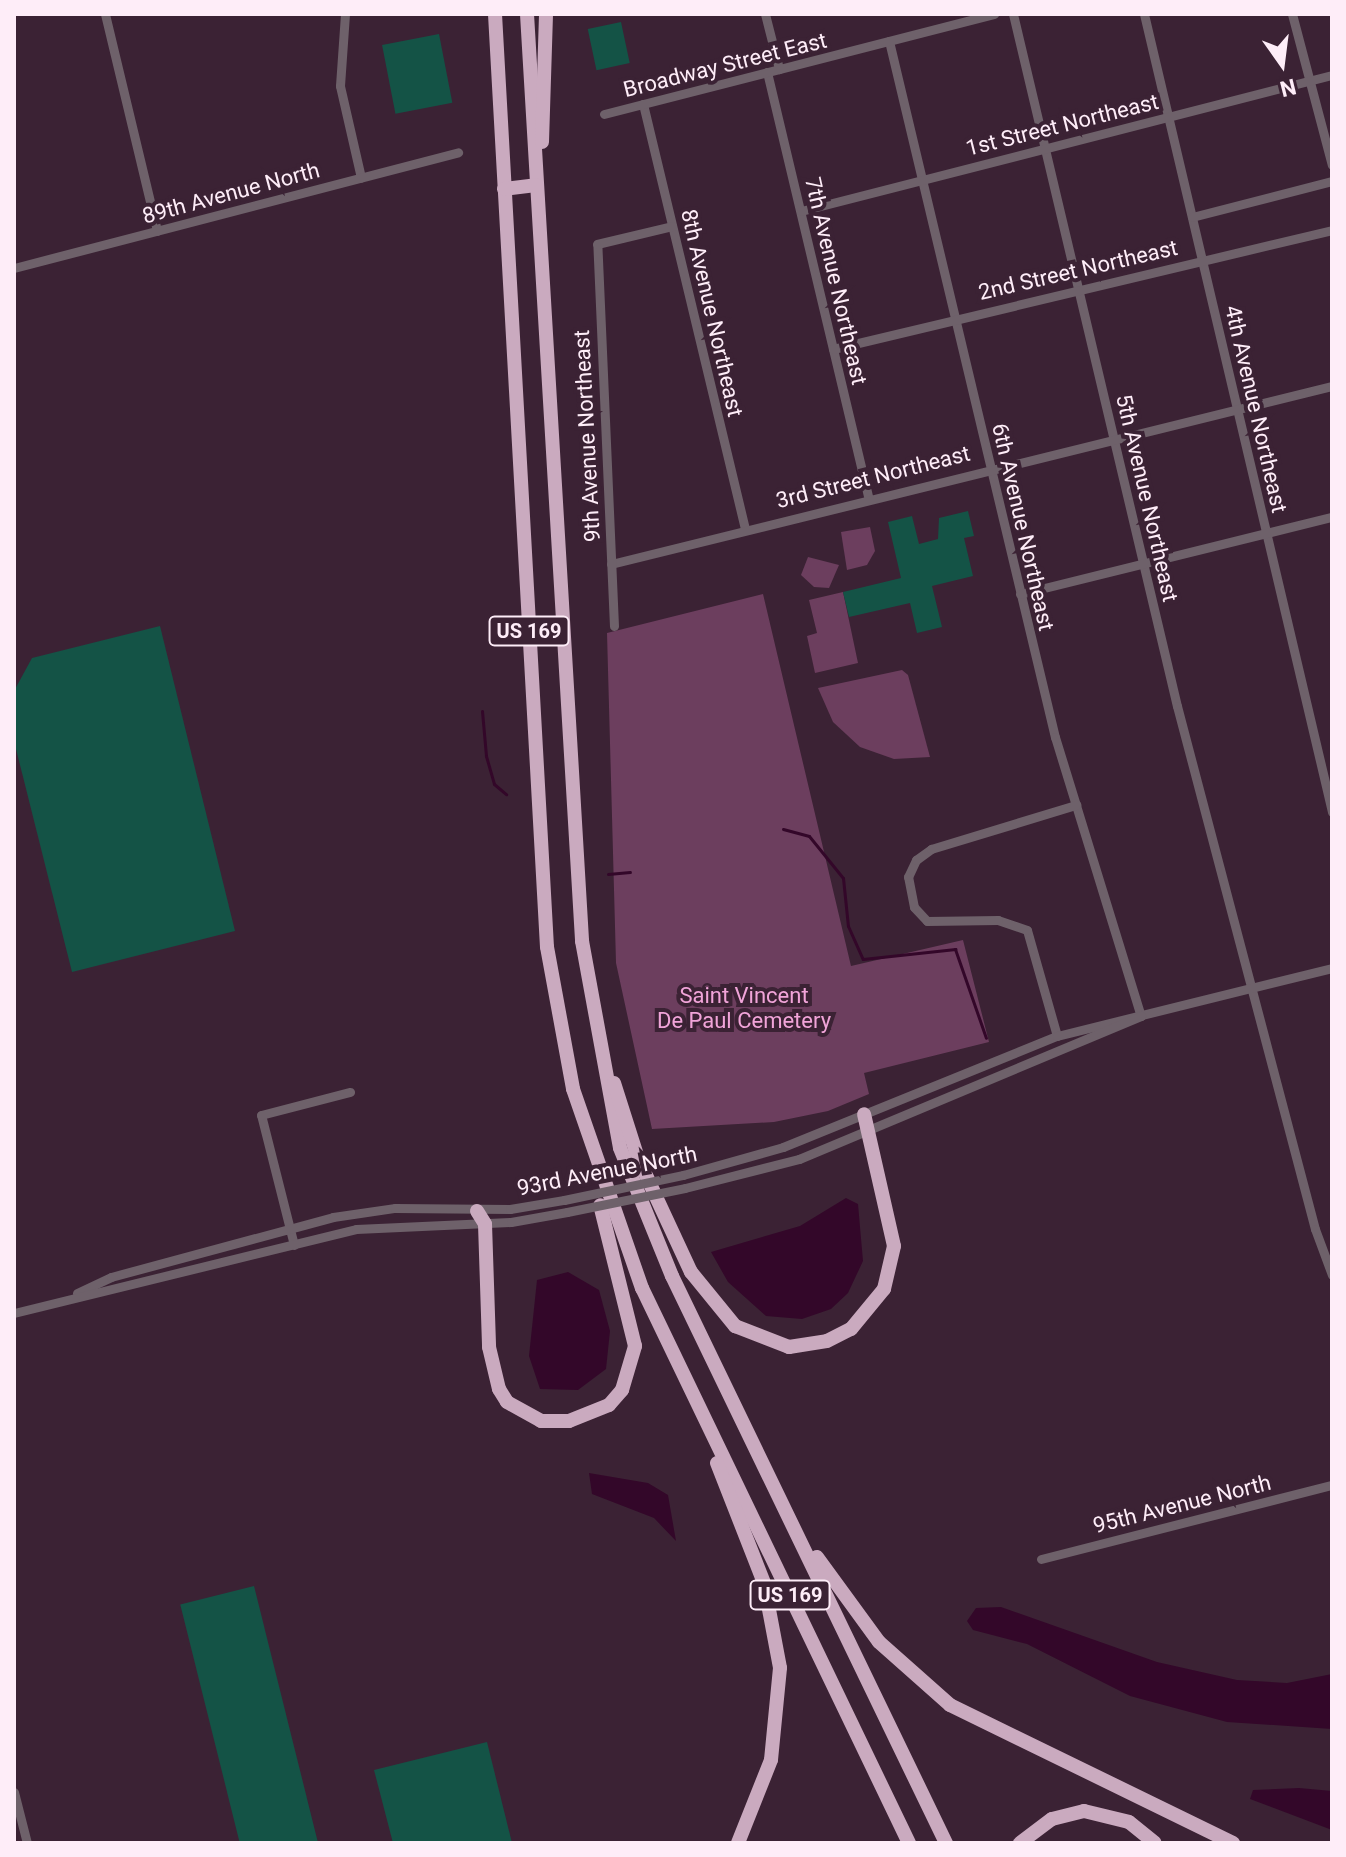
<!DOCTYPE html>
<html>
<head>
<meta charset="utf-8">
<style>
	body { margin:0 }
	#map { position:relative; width:1346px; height:1857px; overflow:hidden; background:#3b2234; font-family:Roboto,sans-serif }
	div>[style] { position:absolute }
	.green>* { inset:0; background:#6c3e5e }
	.water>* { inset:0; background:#330729 }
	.stream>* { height:3px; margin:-1.5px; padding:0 1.5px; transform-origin:1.5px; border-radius:1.5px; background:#330729 }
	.building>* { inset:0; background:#145346; transform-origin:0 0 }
	.minor>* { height:9px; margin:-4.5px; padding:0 4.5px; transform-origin:4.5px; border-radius:4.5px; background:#6e616a }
	.highway>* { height:14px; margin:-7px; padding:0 7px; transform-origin:7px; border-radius:7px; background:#caaabf }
	.minor-bridge>* { height:9px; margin:-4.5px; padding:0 4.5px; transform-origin:4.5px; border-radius:4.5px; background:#6e616a }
	span { translate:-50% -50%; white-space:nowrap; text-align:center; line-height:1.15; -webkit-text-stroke:8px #3b2234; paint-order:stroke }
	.shield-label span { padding:2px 6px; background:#3b2234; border:2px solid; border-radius:6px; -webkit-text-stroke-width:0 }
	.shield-label { font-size:20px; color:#feedf8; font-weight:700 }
	.street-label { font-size:22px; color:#feedf8 }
	.park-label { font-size:22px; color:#f1a4d9 }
	.frame { position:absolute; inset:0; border:16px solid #feedf8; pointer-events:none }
	.north { position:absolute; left:1242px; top:24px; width:80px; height:80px; -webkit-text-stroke:6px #3b2234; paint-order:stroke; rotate:166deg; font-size:22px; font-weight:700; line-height:32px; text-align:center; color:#feedf8 }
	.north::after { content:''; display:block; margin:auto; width:28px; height:36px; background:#feedf8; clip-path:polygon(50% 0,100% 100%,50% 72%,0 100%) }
</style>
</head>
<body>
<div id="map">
	<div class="green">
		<div style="clip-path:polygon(870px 527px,875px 551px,867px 565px,847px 570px,841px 532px)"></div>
		<div style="clip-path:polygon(808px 557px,839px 565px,829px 588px,814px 587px,801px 575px)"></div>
		<div style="clip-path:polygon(843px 592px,858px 663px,815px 673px,807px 636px,817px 633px,809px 600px)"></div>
		<div style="clip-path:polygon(763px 594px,851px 966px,963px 940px,989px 1042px,864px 1073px,869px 1094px,828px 1111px,774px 1122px,652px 1129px,616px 963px,607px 633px)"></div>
		<div style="clip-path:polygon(902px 670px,908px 675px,930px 757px,894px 759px,860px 747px,833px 722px,818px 688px)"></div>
	</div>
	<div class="water">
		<div style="clip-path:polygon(846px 1198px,858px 1204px,863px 1261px,848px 1293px,831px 1309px,802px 1319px,766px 1316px,728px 1282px,711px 1252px,800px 1226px)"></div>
		<div style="clip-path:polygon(568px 1272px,599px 1290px,610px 1331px,606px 1369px,578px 1390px,540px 1389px,529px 1356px,537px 1280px)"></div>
		<div style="clip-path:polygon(589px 1473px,648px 1483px,668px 1495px,676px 1541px,654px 1518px,592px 1494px)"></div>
		<div style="clip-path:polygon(1001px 1607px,1157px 1662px,1237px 1680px,1287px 1683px,1332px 1674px,1332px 1729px,1227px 1722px,1130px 1696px,1027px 1644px,973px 1630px,967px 1621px,976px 1608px)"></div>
		<div style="clip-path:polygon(1299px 1788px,1332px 1791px,1332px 1830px,1250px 1799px,1253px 1790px)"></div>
	</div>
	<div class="stream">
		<div style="left:482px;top:711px;width:45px;rotate:84.9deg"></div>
		<div style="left:486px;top:756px;width:29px;rotate:74deg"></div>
		<div style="left:494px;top:784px;width:16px;rotate:40deg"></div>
		<div style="left:783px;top:829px;width:27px;rotate:15deg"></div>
		<div style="left:809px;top:836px;width:54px;rotate:51deg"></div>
		<div style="left:843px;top:878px;width:48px;rotate:84.1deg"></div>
		<div style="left:848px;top:926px;width:36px;rotate:66deg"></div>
		<div style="left:863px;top:959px;width:93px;rotate:-6.2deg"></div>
		<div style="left:955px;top:949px;width:94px;rotate:70.8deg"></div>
		<div style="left:608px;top:874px;width:22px;rotate:-5deg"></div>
	</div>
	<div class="building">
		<div style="left:621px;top:22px;width:42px;height:34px;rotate:78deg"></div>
		<div style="left:439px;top:34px;width:70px;height:58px;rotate:79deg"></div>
		<div style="clip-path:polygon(968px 511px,974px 536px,964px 538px,973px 576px,932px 586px,942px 627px,917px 633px,910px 603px,849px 617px,843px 592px,901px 578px,888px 522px,912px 516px,919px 544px,938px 539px,939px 518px)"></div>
		<div style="clip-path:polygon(160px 626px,235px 931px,72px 972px,14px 741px,14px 691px,32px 658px)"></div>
		<div style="left:254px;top:1586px;width:265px;height:76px;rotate:76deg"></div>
		<div style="clip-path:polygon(487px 1742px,512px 1843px,393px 1843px,374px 1770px)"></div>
	</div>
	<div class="minor">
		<div style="left:105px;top:14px;width:223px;rotate:76.5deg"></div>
		<div style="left:345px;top:14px;width:72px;rotate:94deg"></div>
		<div style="left:340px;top:86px;width:94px;rotate:77.1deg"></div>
		<div style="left:765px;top:14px;width:57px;rotate:75.7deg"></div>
		<div style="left:1013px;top:14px;width:711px;rotate:76.67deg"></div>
		<div style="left:1177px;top:706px;width:541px;rotate:75.22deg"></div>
		<div style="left:1315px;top:1229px;width:49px;rotate:69.7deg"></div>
		<div style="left:1144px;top:14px;width:820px;rotate:76.74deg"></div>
		<div style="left:1292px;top:14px;width:156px;rotate:75.2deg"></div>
		<div style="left:889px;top:41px;width:716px;rotate:76.59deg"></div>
		<div style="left:1055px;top:737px;width:292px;rotate:72.9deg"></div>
		<div style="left:767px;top:72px;width:437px;rotate:76.6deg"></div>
		<div style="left:643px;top:104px;width:437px;rotate:76.5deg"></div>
		<div style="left:604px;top:114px;width:403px;rotate:-14.4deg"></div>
		<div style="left:801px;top:211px;width:548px;rotate:-14.37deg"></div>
		<div style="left:1192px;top:217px;width:145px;rotate:-14.4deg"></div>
		<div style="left:14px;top:268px;width:459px;rotate:-14.6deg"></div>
		<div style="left:833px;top:349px;width:513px;rotate:-13.41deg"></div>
		<div style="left:611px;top:564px;width:743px;rotate:-13.87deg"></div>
		<div style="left:1020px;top:594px;width:321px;rotate:-13.9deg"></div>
		<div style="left:614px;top:626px;width:382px;rotate:-92.5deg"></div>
		<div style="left:597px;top:244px;width:77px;rotate:-13.5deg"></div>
		<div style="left:1057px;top:1036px;width:110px;rotate:-105.8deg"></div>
		<div style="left:1027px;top:930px;width:31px;rotate:-161deg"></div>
		<div style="left:998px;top:920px;width:71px;rotate:179.2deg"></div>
		<div style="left:927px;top:921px;width:19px;rotate:-133deg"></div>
		<div style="left:914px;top:907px;width:31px;rotate:-101deg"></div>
		<div style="left:908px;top:877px;width:19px;rotate:-65deg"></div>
		<div style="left:916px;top:860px;width:19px;rotate:-36deg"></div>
		<div style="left:931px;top:849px;width:152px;rotate:-16.9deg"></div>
		<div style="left:683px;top:1175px;width:104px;rotate:-15.6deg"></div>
		<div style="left:783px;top:1147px;width:296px;rotate:-22.1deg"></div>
		<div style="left:1057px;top:1036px;width:283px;rotate:-13.9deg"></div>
		<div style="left:685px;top:1188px;width:118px;rotate:-14.3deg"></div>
		<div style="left:799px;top:1159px;width:371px;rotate:-22.7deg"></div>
		<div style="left:294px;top:1245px;width:134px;rotate:-104.2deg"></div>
		<div style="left:261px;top:1115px;width:92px;rotate:-14.5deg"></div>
		<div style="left:77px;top:1293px;width:38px;rotate:-25deg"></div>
		<div style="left:111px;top:1277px;width:230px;rotate:-15.1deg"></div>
		<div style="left:333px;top:1217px;width:63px;rotate:-8.3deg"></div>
		<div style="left:395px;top:1208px;width:115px;rotate:0.5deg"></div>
		<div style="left:510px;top:1209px;width:55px;rotate:-9.5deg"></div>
		<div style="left:14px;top:1313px;width:352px;rotate:-13.8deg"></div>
		<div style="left:356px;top:1229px;width:155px;rotate:-2.6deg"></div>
		<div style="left:511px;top:1222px;width:57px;rotate:-10.1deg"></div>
		<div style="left:1041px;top:1559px;width:300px;rotate:-14.3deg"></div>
		<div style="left:14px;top:1792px;width:53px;rotate:75.7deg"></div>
	</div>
	<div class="highway">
		<div style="left:495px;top:14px;width:934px;rotate:86.81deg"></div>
		<div style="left:547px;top:947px;width:144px;rotate:79.6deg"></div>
		<div style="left:573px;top:1089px;width:211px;rotate:70.9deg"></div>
		<div style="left:642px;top:1288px;width:616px;rotate:64.31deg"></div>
		<div style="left:527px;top:14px;width:929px;rotate:86.6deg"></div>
		<div style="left:582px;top:941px;width:210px;rotate:79.6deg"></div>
		<div style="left:620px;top:1148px;width:138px;rotate:67.9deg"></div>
		<div style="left:672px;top:1276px;width:630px;rotate:64.21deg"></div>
		<div style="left:542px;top:142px;width:128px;rotate:-88.2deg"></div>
		<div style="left:504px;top:189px;width:32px;rotate:-7deg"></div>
		<div style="left:614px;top:1083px;width:79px;rotate:72.3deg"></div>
		<div style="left:638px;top:1158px;width:126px;rotate:65.1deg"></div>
		<div style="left:691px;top:1272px;width:70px;rotate:50.8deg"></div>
		<div style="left:735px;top:1326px;width:58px;rotate:21.3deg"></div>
		<div style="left:789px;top:1347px;width:38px;rotate:-9deg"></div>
		<div style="left:827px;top:1341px;width:27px;rotate:-27deg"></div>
		<div style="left:851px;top:1329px;width:52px;rotate:-50.5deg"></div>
		<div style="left:884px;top:1289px;width:44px;rotate:-76.9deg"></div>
		<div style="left:894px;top:1246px;width:135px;rotate:-102.8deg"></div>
		<div style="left:477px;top:1211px;width:15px;rotate:58deg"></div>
		<div style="left:485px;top:1224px;width:123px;rotate:88.1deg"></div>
		<div style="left:489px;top:1347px;width:43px;rotate:76.6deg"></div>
		<div style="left:499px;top:1389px;width:15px;rotate:58deg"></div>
		<div style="left:507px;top:1402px;width:39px;rotate:29deg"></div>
		<div style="left:541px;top:1421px;width:28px"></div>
		<div style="left:569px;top:1421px;width:43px;rotate:-21.8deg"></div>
		<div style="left:609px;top:1405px;width:20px;rotate:-49deg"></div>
		<div style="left:622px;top:1390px;width:46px;rotate:-73.5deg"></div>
		<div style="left:635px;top:1346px;width:145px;rotate:-103.9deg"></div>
		<div style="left:717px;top:1463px;width:129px;rotate:68.6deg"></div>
		<div style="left:764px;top:1583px;width:86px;rotate:79.3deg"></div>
		<div style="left:780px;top:1668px;width:92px;rotate:95.6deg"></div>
		<div style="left:771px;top:1760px;width:89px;rotate:111.7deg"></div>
		<div style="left:817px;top:1557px;width:105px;rotate:53.9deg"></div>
		<div style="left:879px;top:1642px;width:95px;rotate:41.6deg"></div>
		<div style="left:950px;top:1705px;width:315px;rotate:26deg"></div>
		<div style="left:1020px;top:1843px;width:40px;rotate:-37deg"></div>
		<div style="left:1052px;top:1819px;width:33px;rotate:-14deg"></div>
		<div style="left:1084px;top:1811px;width:46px;rotate:13.7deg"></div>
		<div style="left:1129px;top:1822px;width:33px;rotate:39deg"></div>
	</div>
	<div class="minor-bridge">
		<div style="left:564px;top:1200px;width:122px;rotate:-11.9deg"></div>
		<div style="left:567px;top:1212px;width:120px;rotate:-11.5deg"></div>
	</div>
	<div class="shield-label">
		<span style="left:529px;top:631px">US 169</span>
		<span style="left:790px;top:1595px">US 169</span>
	</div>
	<div class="street-label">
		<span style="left:725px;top:65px;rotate:-14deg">Broadway Street East</span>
		<span style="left:1062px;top:125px;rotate:-14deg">1st Street Northeast</span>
		<span style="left:231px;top:193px;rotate:-15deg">89th Avenue North</span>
		<span style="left:1078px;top:270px;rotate:-13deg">2nd Street Northeast</span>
		<span style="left:836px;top:281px;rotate:77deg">7th Avenue Northeast</span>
		<span style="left:712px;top:313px;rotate:77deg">8th Avenue Northeast</span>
		<span style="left:1256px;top:409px;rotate:77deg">4th Avenue Northeast</span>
		<span style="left:587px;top:436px;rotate:-93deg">9th Avenue Northeast</span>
		<span style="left:873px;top:477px;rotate:-14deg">3rd Street Northeast</span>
		<span style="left:1147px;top:498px;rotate:77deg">5th Avenue Northeast</span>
		<span style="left:1023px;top:527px;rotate:77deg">6th Avenue Northeast</span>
		<span style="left:607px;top:1171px;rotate:-11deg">93rd Avenue North</span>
		<span style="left:1182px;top:1504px;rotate:-14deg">95th Avenue North</span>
	</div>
	<div class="park-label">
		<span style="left:744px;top:1008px">Saint Vincent<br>De Paul Cemetery</span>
	</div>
	<div class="frame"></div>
	<div class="north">N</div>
</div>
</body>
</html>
